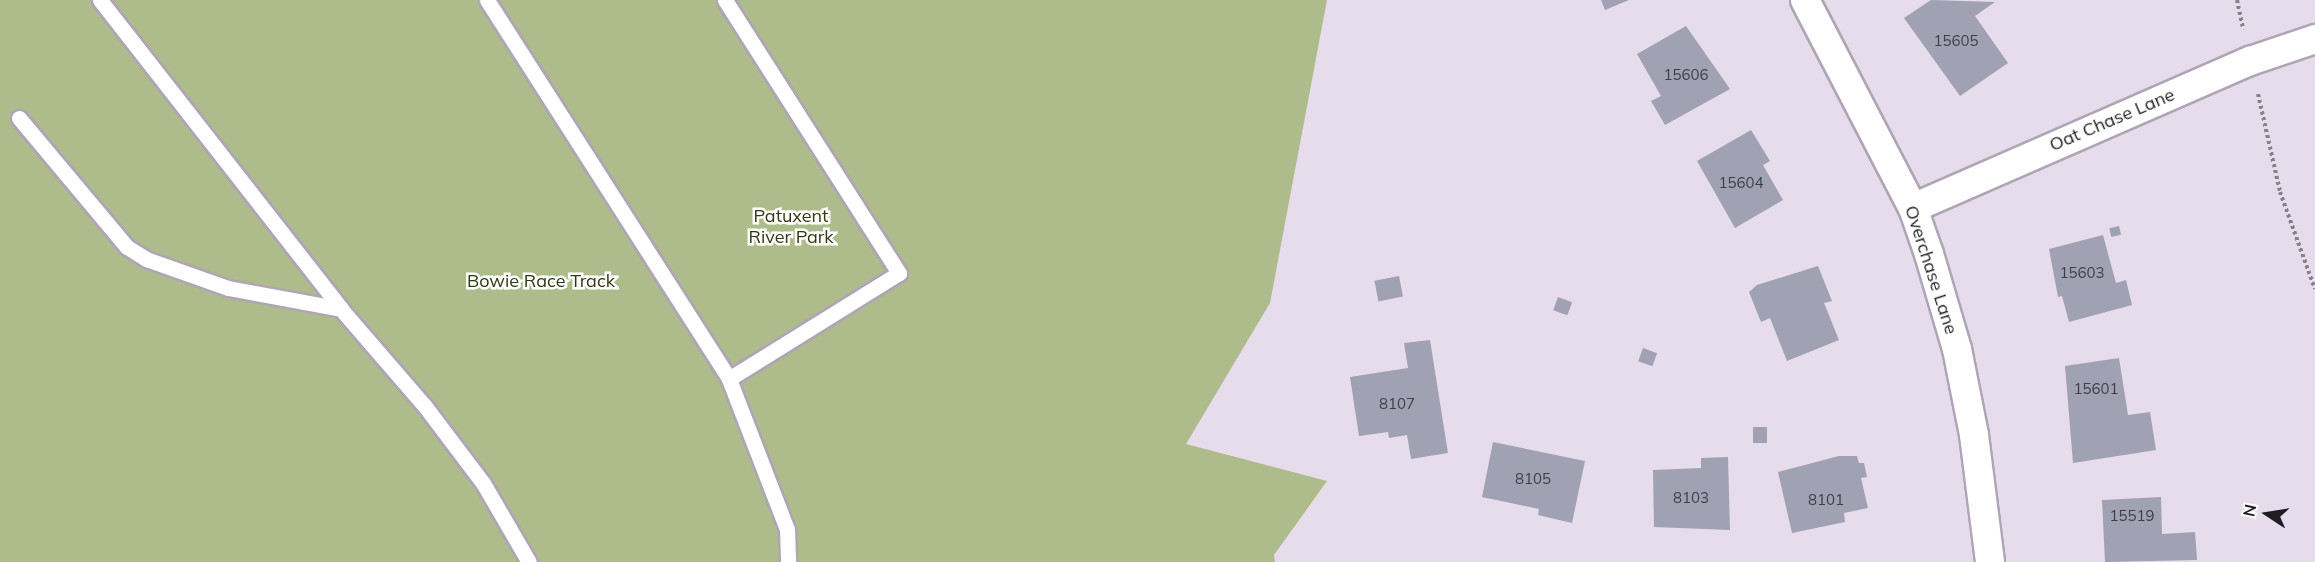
<!DOCTYPE html>
<html>
<head>
<meta charset="utf-8">
<style>
	body { margin:0 }
	#map { position:relative; width:2315px; height:562px; overflow:hidden; background:#e6dcec; font-family:Mulish,sans-serif }
	div>[style] { position:absolute }
	.green>* { inset:0; background:#aebb8a }
	.building>* { inset:0; background:#a0a1b3; transform-origin:0 0 }
	.path>* { height:4px; margin-top:-2px; transform-origin:0; background:repeating-linear-gradient(90deg,#87808b 0 3px,transparent 0 6px) }
	.roads { filter:drop-shadow(2px 0 #afa5b5) drop-shadow(-2px 0 #afa5b5) drop-shadow(0 2px #afa5b5) drop-shadow(0 -2px #afa5b5) }
	.lane>* { height:15px; margin:-7.5px; padding:0 7.5px; transform-origin:7.5px; border-radius:7.5px; background:#fff }
	.street>* { height:28px; margin:-14px; padding:0 14px; transform-origin:14px; border-radius:14px; background:#fff }
	span { translate:-50% -50%; white-space:nowrap; text-align:center; line-height:1.15; -webkit-text-stroke:5px #fff; paint-order:stroke }
	.number-label { font-size:15px; color:#3f3d46 }
	.number-label span { -webkit-text-stroke-width:0 }
	.street-label { font-size:18px; color:#1f1c22 }
	.park-label { font-size:18px; color:#313912 }
	.north { position:absolute; left:2237px; top:484px; width:60px; height:60px; -webkit-text-stroke:4px #fff; paint-order:stroke; rotate:282deg; font-size:16px; font-weight:700; line-height:24px; text-align:center; color:#1f1c22 }
	.north::after { content:''; display:block; margin:auto; width:21px; height:27px; background:#1f1c22; clip-path:polygon(50% 0,100% 100%,50% 72%,0 100%) }
</style>
</head>
<body>
<div id="map">
	<div class="green">
		<div style="clip-path:polygon(0 0,1327px 0,1270px 303px,1186px 444px,1327px 481px,1274px 555px,1275px 562px,0 562px)"></div>
	</div>
	<div class="building">
		<div style="clip-path:polygon(1601px 0,1629px 0,1605px 10px)"></div>
		<div style="clip-path:polygon(1931px 0,1995px 2px,1975px 16px,2008px 63px,1960px 96px,1904px 18px)"></div>
		<div style="clip-path:polygon(1686px 26px,1730px 89px,1665px 125px,1651px 101px,1661px 96px,1637px 54px)"></div>
		<div style="clip-path:polygon(1751px 130px,1770px 161px,1763px 165px,1783px 200px,1735px 228px,1697px 161px)"></div>
		<div style="left:2119px;top:226px;width:9px;height:10px;rotate:77deg"></div>
		<div style="clip-path:polygon(2103px 235px,2116px 283px,2126px 280px,2132px 305px,2069px 322px,2062px 296px,2058px 297px,2049px 249px)"></div>
		<div style="clip-path:polygon(1818px 266px,1832px 301px,1824px 303px,1839px 340px,1787px 361px,1770px 318px,1761px 322px,1749px 292px,1757px 285px)"></div>
		<div style="left:1399px;top:276px;width:21px;height:25px;rotate:79deg"></div>
		<div style="left:1558px;top:297px;width:15px;height:14px;rotate:20deg"></div>
		<div style="clip-path:polygon(1430px 340px,1448px 453px,1411px 459px,1407px 435px,1389px 438px,1388px 432px,1359px 436px,1350px 377px,1408px 368px,1404px 343px)"></div>
		<div style="left:1643px;top:348px;width:15px;height:14px;rotate:20deg"></div>
		<div style="clip-path:polygon(2119px 358px,2128px 415px,2150px 412px,2156px 450px,2073px 463px,2065px 366px)"></div>
		<div style="left:1767px;top:427px;width:16px;height:14px;rotate:90deg"></div>
		<div style="clip-path:polygon(1493px 442px,1585px 461px,1572px 523px,1538px 515px,1539px 509px,1482px 497px)"></div>
		<div style="clip-path:polygon(1839px 456px,1857px 456px,1859px 463px,1864px 463px,1867px 477px,1861px 478px,1868px 508px,1844px 513px,1845px 522px,1792px 533px,1778px 472px)"></div>
		<div style="clip-path:polygon(1728px 457px,1730px 530px,1654px 527px,1653px 470px,1701px 468px,1701px 458px)"></div>
		<div style="clip-path:polygon(2161px 497px,2162px 534px,2195px 532px,2197px 560px,2105px 562px,2102px 500px)"></div>
	</div>
	<div class="path">
		<div style="left:2237px;top:0;width:30px;rotate:78deg"></div>
		<div style="left:2258px;top:94px;width:100px;rotate:77.3deg"></div>
		<div style="left:2280px;top:192px;width:103px;rotate:70.2deg"></div>
	</div>
	<div class="roads">
		<div class="lane">
			<div style="left:100px;top:0;width:392px;rotate:52deg"></div>
			<div style="left:487px;top:0;width:450px;rotate:57.4deg"></div>
			<div style="left:729px;top:379px;width:161px;rotate:68.9deg"></div>
			<div style="left:787px;top:529px;width:33px;rotate:88deg"></div>
			<div style="left:725px;top:0;width:324px;rotate:57.5deg"></div>
			<div style="left:899px;top:273px;width:200px;rotate:148.1deg"></div>
			<div style="left:19px;top:118px;width:168px;rotate:50.1deg"></div>
			<div style="left:127px;top:247px;width:22px;rotate:32deg"></div>
			<div style="left:146px;top:259px;width:87px;rotate:19.5deg"></div>
			<div style="left:228px;top:288px;width:115px;rotate:10.5deg"></div>
			<div style="left:341px;top:309px;width:127px;rotate:49.2deg"></div>
			<div style="left:424px;top:405px;width:98px;rotate:52.9deg"></div>
			<div style="left:483px;top:483px;width:91px;rotate:59.8deg"></div>
		</div>
		<div class="street">
			<div style="left:1805px;top:0;width:234px;rotate:62.6deg"></div>
			<div style="left:1913px;top:208px;width:49px;rotate:70.8deg"></div>
			<div style="left:1929px;top:254px;width:99px;rotate:73.6deg"></div>
			<div style="left:1957px;top:349px;width:88px;rotate:78.8deg"></div>
			<div style="left:1974px;top:435px;width:128px;rotate:82.8deg"></div>
			<div style="left:1913px;top:208px;width:368px;rotate:-23.6deg"></div>
			<div style="left:2250px;top:61px;width:69px;rotate:-18.7deg"></div>
		</div>
	</div>
	<div class="number-label">
		<span style="left:1956px;top:41px">15605</span>
		<span style="left:1686px;top:75px">15606</span>
		<span style="left:1741px;top:183px">15604</span>
		<span style="left:2082px;top:273px">15603</span>
		<span style="left:2096px;top:389px">15601</span>
		<span style="left:1397px;top:404px">8107</span>
		<span style="left:1533px;top:479px">8105</span>
		<span style="left:1691px;top:498px">8103</span>
		<span style="left:1826px;top:500px">8101</span>
		<span style="left:2132px;top:516px">15519</span>
	</div>
	<div class="street-label">
		<span style="left:2112px;top:120px;rotate:-23deg">Oat Chase Lane</span>
		<span style="left:1931px;top:270px;rotate:72deg">Overchase Lane</span>
	</div>
	<div class="park-label">
		<span style="left:791px;top:227px">Patuxent<br>River Park</span>
		<span style="left:541px;top:281px">Bowie Race Track</span>
	</div>
	<div class="north">N</div>
</div>
</body>
</html>
